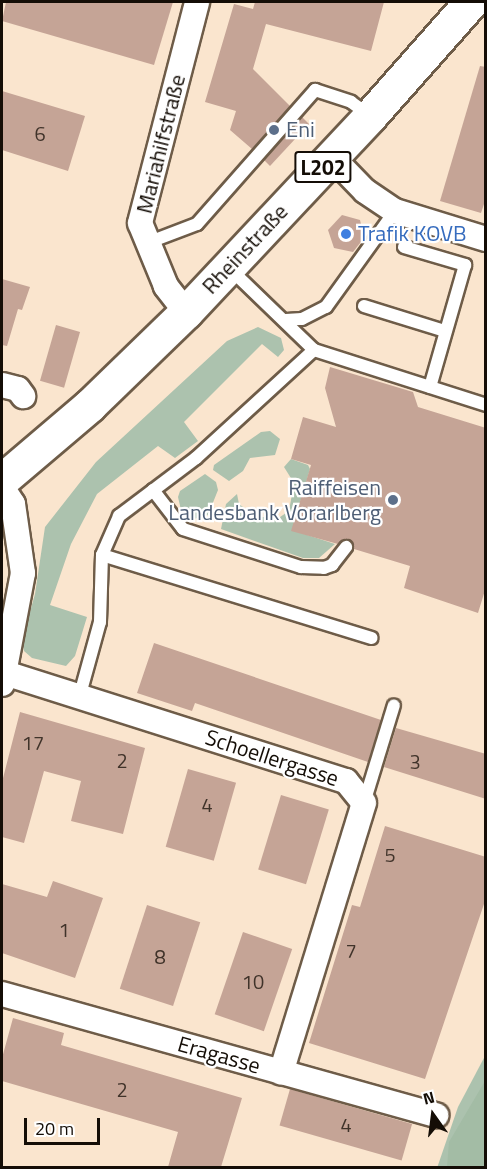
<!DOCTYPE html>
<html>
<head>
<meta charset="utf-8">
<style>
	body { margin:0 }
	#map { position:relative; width:487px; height:1169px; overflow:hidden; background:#fae5ce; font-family:"Titillium Web",sans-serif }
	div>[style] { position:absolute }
	.green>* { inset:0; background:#acc2ae }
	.forest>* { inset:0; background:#a3bca5 }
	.building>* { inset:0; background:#c5a496; transform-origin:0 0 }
	.roads { filter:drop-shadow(2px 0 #6e5c48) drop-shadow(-2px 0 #6e5c48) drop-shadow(0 2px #6e5c48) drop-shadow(0 -2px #6e5c48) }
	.lane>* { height:12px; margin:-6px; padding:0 6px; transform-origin:6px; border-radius:6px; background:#fff }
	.street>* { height:24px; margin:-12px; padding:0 12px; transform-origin:12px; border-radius:12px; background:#fff }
	.primary>* { height:33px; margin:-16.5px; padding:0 16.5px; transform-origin:16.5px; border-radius:16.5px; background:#fff }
	.dots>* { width:16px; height:16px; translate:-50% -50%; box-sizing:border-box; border:3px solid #fff; border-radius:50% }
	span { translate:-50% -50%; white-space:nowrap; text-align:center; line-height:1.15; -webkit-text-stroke:4.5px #fff; paint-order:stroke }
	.number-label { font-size:20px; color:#40332a }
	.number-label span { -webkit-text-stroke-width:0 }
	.shield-label span { padding:2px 4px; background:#fff; border:2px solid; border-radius:4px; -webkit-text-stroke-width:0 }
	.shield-label { font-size:21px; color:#140d06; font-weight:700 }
	.service-label { font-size:22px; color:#4e5e75 }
	.left { translate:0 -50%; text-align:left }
	.right { translate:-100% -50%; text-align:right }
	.street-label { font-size:22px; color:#140d06 }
	.shop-label { font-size:22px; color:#366cbe }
	.frame { position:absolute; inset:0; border:3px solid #140d06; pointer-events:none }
	.north { position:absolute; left:403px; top:1085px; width:60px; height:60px; -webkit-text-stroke:4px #fff; paint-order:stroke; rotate:346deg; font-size:16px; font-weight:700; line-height:24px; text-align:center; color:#140d06 }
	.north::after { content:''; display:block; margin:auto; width:21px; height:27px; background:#140d06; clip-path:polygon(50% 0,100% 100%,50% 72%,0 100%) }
	.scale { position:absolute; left:24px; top:1118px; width:76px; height:27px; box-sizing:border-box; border:3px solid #140d06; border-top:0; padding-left:8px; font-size:18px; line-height:21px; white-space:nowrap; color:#140d06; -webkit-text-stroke:4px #fff; paint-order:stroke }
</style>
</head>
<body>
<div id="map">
	<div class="green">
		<div style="clip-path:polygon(258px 327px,281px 338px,284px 350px,278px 357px,262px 344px,184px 422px,198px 441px,175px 458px,158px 446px,97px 494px,71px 544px,50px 605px,87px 617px,75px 656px,66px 666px,32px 658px,24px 651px,22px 640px,35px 594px,45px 527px,96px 462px,227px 341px)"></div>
		<div style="clip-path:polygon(270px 431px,280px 439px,275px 455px,250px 458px,243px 471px,229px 481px,213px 470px,214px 465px,261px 432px)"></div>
		<div style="clip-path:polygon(291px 459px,308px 465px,310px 469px,292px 530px,335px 544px,319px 558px,303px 558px,221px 529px,226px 504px,237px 494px,239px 504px,256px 517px,280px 517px,289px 511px,294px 483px,284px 467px)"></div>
		<div style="clip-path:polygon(205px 474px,216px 482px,218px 490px,208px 515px,190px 520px,181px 510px,178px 497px,180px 491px)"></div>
		<div style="clip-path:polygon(485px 1056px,485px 1167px,437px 1168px,458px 1107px)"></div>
	</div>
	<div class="forest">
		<div style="clip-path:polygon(485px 1081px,485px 1167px,447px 1167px,449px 1142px)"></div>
	</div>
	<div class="building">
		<div style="clip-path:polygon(6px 2px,173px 2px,154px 65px,2px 21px)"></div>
		<div style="clip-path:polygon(255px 2px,384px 2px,371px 51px,266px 24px,253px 69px,290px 106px,252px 149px,230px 130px,236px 111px,205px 102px,234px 4px,253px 9px)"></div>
		<div style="clip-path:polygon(480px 66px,486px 67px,486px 198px,481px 213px,440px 201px)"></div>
		<div style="clip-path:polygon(2px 91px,85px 116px,68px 171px,2px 150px)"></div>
		<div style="clip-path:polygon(302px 117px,309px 124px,270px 166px,264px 160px)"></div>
		<div style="clip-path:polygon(342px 215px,360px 220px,364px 238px,353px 252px,334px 248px,328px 230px)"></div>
		<div style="clip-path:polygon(2px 279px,30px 287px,22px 310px,18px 309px,7px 346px,2px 345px)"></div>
		<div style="left:56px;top:325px;width:25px;height:58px;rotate:16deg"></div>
		<div style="clip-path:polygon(330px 367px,413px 392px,418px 407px,486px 428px,486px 587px,478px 613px,404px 588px,410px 566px,354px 549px,348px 539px,338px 544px,291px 531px,311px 465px,291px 459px,303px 417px,336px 427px,325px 388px)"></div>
		<div style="clip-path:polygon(154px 643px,381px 720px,368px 762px,195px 703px,192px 711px,137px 693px)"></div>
		<div style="clip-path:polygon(20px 712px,145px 748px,123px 834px,71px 821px,81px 781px,44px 771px,24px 843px,2px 837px,2px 782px)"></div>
		<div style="clip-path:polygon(396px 728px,486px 754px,486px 799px,384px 767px)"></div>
		<div style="left:188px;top:769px;width:50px;height:81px;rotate:16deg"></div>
		<div style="left:281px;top:795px;width:50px;height:78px;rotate:17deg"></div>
		<div style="clip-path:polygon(385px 826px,486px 857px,486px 898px,425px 1079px,309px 1043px,352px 905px,360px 907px)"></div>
		<div style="clip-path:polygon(53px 881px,103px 898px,75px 978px,2px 953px,2px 884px,47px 897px)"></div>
		<div style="left:147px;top:905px;width:56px;height:88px;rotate:18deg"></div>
		<div style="left:243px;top:932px;width:52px;height:87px;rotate:19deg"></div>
		<div style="clip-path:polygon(13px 1018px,64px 1033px,61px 1045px,242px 1098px,221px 1167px,168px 1167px,178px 1132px,2px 1081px,2px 1058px)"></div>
		<div style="left:290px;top:1089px;width:127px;height:38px;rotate:16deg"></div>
	</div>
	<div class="roads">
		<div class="lane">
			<div style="left:147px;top:243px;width:53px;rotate:-20.8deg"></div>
			<div style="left:197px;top:224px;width:179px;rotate:-48.6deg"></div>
			<div style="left:315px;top:90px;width:38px;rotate:18deg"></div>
			<div style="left:351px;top:102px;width:22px;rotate:36deg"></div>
			<div style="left:404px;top:247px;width:64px;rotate:16.4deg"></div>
			<div style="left:465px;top:265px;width:127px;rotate:106deg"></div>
			<div style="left:364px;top:306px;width:85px;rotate:17.2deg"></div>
			<div style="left:286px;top:320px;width:16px;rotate:-4deg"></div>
			<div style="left:302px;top:319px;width:27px;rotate:-27deg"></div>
			<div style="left:326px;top:307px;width:118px;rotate:-54.3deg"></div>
			<div style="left:314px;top:350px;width:181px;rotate:17.7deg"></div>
			<div style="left:153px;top:490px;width:49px;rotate:52.4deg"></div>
			<div style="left:183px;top:529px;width:124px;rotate:17.9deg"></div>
			<div style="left:301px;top:567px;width:23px;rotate:2deg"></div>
			<div style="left:324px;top:568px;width:9px;rotate:-21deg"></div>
			<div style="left:332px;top:565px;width:23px;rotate:-52deg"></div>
			<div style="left:102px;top:555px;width:282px;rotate:17.1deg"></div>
			<div style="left:79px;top:698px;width:79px;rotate:-74.6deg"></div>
			<div style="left:100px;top:622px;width:67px;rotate:-88.3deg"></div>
			<div style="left:102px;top:555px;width:43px;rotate:-66.4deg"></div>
			<div style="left:119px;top:516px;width:96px;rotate:-37deg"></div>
			<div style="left:196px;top:458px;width:160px;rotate:-42.5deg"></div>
			<div style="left:314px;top:350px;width:118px;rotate:-136deg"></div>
			<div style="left:364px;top:803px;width:102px;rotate:-73deg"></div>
		</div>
		<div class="street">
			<div style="left:332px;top:157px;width:47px;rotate:45.9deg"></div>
			<div style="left:365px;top:191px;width:36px;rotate:34deg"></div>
			<div style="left:395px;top:211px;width:95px;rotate:17.1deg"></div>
			<div style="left:186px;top:312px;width:33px;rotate:-128deg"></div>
			<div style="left:166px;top:286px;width:68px;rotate:-112.4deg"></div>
			<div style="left:140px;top:223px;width:228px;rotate:-75.5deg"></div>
			<div style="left:2px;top:385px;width:16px;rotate:14deg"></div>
			<div style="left:18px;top:389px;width:9px;rotate:54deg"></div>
			<div style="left:2px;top:487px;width:20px;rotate:57deg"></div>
			<div style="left:13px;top:504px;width:70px;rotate:81.8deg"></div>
			<div style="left:23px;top:573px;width:113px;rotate:100.7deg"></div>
			<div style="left:5px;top:673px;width:358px;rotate:17.6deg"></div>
			<div style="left:346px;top:781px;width:28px;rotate:51deg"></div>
			<div style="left:364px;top:803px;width:282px;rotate:107.1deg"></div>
			<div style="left:2px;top:994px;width:451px;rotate:15.6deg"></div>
		</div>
		<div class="primary">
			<div style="left:2px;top:480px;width:116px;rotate:-40.4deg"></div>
			<div style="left:90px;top:405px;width:134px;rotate:-44.1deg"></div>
			<div style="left:186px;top:312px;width:269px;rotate:-46.8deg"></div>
			<div style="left:370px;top:116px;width:152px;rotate:-48.5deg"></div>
		</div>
	</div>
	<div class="dots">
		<div style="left:274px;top:130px;background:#5c6f8a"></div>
		<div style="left:346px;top:234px;background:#3f7fe0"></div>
		<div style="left:393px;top:500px;background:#5c6f8a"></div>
	</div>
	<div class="number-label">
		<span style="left:40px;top:133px">6</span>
		<span style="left:33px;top:742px">17</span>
		<span style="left:122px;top:760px">2</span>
		<span style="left:415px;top:761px">3</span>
		<span style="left:207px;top:804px">4</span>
		<span style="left:390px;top:854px">5</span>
		<span style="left:64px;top:929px">1</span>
		<span style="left:351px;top:950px">7</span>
		<span style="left:160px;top:956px">8</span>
		<span style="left:253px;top:981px">10</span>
		<span style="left:122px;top:1089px">2</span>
		<span style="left:346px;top:1124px">4</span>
	</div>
	<div class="shield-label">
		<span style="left:323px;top:167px">L202</span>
	</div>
	<div class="service-label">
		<span class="left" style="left:286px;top:130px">Eni</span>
		<span class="right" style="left:381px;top:500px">Raiffeisen<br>Landesbank Vorarlberg</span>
	</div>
	<div class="street-label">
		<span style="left:161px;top:144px;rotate:-76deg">Mariahilfstraße</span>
		<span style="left:245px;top:249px;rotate:-47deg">Rheinstraße</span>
		<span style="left:272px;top:758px;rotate:18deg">Schoellergasse</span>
		<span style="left:219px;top:1055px;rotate:16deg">Eragasse</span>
	</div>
	<div class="shop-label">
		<span class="left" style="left:358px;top:234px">Trafik KOVB</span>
	</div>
	<div class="frame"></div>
	<div class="north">N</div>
	<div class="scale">20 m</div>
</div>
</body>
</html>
